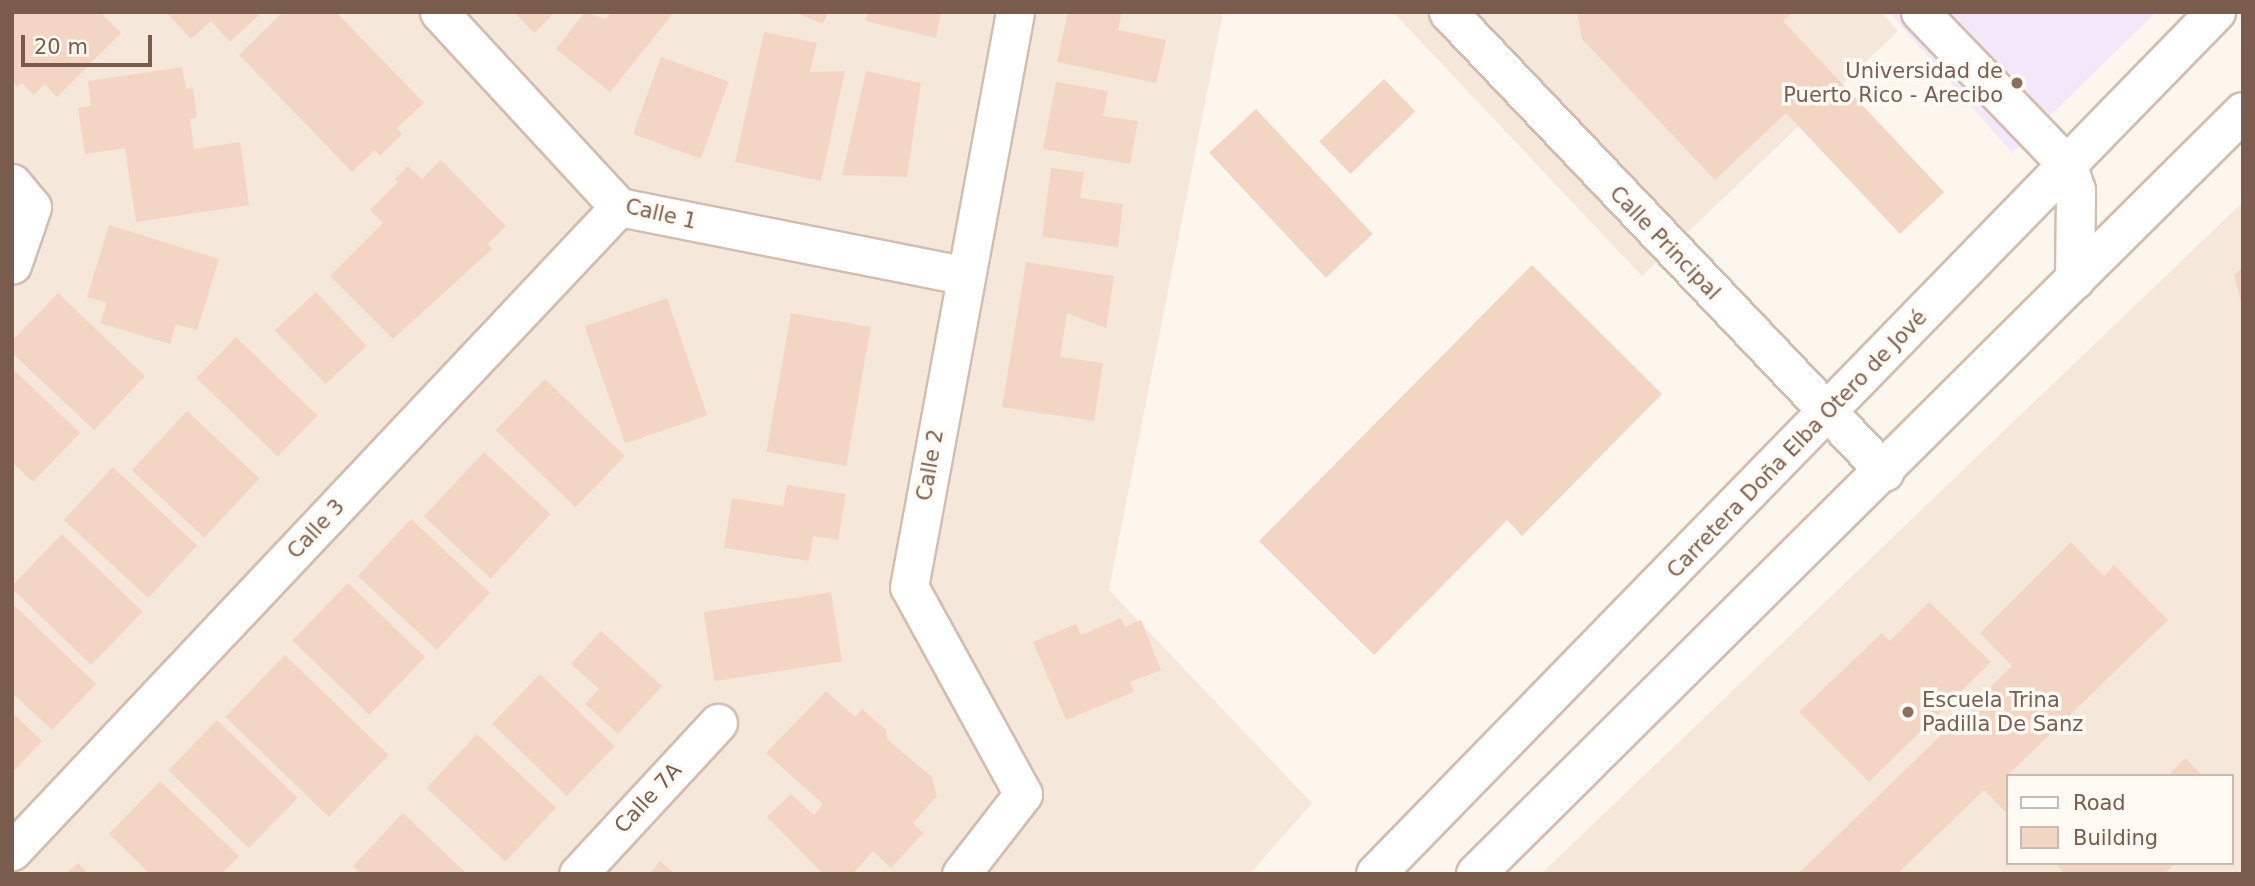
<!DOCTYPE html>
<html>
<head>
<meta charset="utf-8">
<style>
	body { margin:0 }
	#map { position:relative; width:2255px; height:886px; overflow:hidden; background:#fdf6ec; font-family:"DejaVu Sans",sans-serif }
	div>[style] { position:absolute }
	.residential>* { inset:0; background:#f5e8da }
	.education>* { inset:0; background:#f3e8fa }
	.building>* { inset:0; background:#f3d5c3; transform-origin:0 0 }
	.roads { filter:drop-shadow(2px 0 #d1beb0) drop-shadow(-2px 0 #d1beb0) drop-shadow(0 2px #d1beb0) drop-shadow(0 -2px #d1beb0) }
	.minor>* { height:37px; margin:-18.5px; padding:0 18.5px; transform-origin:18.5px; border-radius:18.5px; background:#fff }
	.tertiary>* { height:38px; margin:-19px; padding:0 19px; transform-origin:19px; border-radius:19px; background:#fff }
	.dots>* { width:19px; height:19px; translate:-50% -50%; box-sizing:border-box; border:4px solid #fffaf3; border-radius:50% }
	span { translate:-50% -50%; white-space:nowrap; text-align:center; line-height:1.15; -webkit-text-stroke:7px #fffaf3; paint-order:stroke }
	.education-label { font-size:21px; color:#785e54 }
	.right { translate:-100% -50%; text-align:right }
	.left { translate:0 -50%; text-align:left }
	.street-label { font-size:21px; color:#7a5c4d }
	.frame { position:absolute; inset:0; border:14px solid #7a5c4d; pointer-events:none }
	.legend { position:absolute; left:2006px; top:774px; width:228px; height:91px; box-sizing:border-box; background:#fffaf3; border:2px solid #cabbb1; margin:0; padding:9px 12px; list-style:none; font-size:21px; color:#7a5c4d }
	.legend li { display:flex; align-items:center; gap:14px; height:35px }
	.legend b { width:35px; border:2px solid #cabbb1 }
	.scale { position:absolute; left:21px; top:35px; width:131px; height:32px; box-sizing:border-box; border:4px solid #7a5c4d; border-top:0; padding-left:9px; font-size:21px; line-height:24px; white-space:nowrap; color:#7a5c4d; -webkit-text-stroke:5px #fffaf3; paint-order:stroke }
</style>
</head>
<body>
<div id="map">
	<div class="residential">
		<div style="clip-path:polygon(12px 12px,1223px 12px,1109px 590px,1312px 803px,1250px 874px,12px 874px)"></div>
		<div style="clip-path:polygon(1393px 12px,1881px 12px,1898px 31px,1642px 276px)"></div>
		<div style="clip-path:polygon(evenodd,2243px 202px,2243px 874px,1541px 874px,2243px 202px,2008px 776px,2232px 776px,2232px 863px,2008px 863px,2008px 776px)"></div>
	</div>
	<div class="education">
		<div style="clip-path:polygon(1889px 12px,2156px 12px,2012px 153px)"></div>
	</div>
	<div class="building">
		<div style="clip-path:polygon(12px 12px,100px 12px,121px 33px,57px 97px,45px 84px,34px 95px,22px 83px,17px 87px,12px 82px)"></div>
		<div style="clip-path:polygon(166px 12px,262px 12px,230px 42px,211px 21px,191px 39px)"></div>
		<div style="clip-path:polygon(283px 12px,336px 12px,424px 103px,397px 128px,402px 134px,380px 156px,375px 150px,352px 172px,239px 55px)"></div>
		<div style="clip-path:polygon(514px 12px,555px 12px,534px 33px)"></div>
		<div style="clip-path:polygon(585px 12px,606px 19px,611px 12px,674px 12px,610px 92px,556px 49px)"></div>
		<div style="clip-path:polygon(794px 12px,828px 12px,823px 24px)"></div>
		<div style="clip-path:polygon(868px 12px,941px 12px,936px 38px,866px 21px)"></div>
		<div style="clip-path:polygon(1068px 12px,1122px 12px,1118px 30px,1166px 40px,1156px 83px,1057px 62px)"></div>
		<div style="clip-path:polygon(1577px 12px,1793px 12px,1783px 21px,1944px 192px,1900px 234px,1786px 113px,1715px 180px,1582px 39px)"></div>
		<div style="clip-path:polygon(764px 32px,817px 43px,810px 72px,845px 71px,821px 181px,735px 162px)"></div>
		<div style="left:661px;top:57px;width:72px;height:82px;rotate:20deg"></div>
		<div style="clip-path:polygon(182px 67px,186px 89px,193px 88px,197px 117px,190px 119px,194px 149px,240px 142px,249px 205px,136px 222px,125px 148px,85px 154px,78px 108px,91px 106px,88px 81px)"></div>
		<div style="clip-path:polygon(866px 71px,921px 83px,907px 177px,842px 175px)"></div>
		<div style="left:1384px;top:79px;width:45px;height:90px;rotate:46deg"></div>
		<div style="clip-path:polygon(1056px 82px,1108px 91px,1103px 116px,1138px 121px,1130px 164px,1043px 149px)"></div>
		<div style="left:1256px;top:109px;width:171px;height:64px;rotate:47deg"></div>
		<div style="clip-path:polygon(441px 160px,506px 226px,488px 244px,492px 249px,393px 339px,330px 276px,383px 223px,370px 210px,398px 182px,395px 179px,408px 166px,422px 179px)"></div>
		<div style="clip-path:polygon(1051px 168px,1084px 172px,1080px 198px,1123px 204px,1118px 247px,1042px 237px)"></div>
		<div style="clip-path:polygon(109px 225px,219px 259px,197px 330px,176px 324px,170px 344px,100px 323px,107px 303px,87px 297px)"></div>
		<div style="clip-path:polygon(1026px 262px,1114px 276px,1106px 328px,1067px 313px,1060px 357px,1103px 363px,1094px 421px,1002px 407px)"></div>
		<div style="clip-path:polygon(1532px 265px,1662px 394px,1522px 536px,1507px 520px,1374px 655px,1259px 541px)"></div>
		<div style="clip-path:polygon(2243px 267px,2243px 306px,2242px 306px,2234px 275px)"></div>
		<div style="left:316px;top:292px;width:74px;height:56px;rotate:47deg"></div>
		<div style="clip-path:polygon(58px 293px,145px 376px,94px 430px,12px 353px,12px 341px)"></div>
		<div style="left:667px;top:298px;width:124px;height:87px;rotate:71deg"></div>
		<div style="left:791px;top:313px;width:81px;height:141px;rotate:10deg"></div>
		<div style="left:236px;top:337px;width:113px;height:57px;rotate:44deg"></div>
		<div style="clip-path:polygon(12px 368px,80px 433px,33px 482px,12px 462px)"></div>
		<div style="left:545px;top:379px;width:111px;height:71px;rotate:44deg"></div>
		<div style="left:187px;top:411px;width:99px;height:81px;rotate:43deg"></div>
		<div style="left:484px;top:452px;width:91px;height:88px;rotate:43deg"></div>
		<div style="left:113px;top:467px;width:115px;height:72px;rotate:43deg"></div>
		<div style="clip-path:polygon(787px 485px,846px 494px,838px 540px,813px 536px,809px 561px,724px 548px,732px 498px,783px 506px)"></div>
		<div style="left:411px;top:519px;width:108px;height:78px;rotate:43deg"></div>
		<div style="left:62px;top:534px;width:112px;height:74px;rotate:44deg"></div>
		<div style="clip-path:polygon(2071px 542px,2104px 576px,2114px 565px,2168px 620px,2009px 774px,2008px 815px,1984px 790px,1897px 874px,1798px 874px,2012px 666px,1980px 633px)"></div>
		<div style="left:348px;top:583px;width:107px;height:80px;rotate:44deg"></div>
		<div style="left:831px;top:592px;width:70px;height:129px;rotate:81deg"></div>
		<div style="clip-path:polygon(1929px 602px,1991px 662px,1869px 782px,1799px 712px,1882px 633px,1890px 641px)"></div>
		<div style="clip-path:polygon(12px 603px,96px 684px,52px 730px,12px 693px)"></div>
		<div style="clip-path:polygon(1121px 618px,1125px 627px,1141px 620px,1161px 670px,1130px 682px,1134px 692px,1066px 720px,1033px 642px,1076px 624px,1081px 635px)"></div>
		<div style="clip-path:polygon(601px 631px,662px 686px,618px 734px,585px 704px,599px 689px,571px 664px)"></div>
		<div style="left:285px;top:655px;width:144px;height:86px;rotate:44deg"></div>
		<div style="left:540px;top:674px;width:104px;height:69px;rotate:44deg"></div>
		<div style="clip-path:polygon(826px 691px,855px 717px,862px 709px,886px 730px,887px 739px,932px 777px,937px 796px,913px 823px,923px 833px,891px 868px,873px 851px,853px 874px,823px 874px,767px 817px,791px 794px,814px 815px,823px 804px,766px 753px)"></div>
		<div style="clip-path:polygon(12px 712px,42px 741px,12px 773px)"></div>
		<div style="left:217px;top:720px;width:112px;height:70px;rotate:44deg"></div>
		<div style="left:477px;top:734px;width:108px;height:74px;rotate:43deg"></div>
		<div style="clip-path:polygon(2185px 758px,2203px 776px,2168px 776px)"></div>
		<div style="clip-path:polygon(160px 781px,239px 856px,221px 874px,150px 874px,109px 834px)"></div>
		<div style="clip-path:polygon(403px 813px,467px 874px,361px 874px,353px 866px)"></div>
		<div style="clip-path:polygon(660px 861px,675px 874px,650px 874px)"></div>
		<div style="clip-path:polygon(78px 863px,88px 874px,66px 874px)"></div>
		<div style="clip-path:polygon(2055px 863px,2175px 863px,2165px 874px,2065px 874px)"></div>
	</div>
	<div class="roads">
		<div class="minor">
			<div style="left:439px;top:12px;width:265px;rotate:47.3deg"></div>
			<div style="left:619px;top:207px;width:350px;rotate:11.2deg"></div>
			<div style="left:1448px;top:12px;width:634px;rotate:46.47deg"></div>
			<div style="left:1920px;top:12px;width:214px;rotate:46.1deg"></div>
			<div style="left:12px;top:183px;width:31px;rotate:50deg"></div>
			<div style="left:32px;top:207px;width:61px;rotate:109deg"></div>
			<div style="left:12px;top:851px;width:885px;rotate:-46.69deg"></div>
			<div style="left:578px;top:874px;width:206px;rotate:-47.2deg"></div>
			<div style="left:961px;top:874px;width:101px;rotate:-52.2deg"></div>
			<div style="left:1023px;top:794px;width:236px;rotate:-118.8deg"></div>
			<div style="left:909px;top:587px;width:585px;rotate:-79.55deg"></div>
		</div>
		<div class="tertiary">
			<div style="left:2068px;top:166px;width:25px;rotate:72deg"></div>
			<div style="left:2076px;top:190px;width:90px;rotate:90.6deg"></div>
			<div style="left:1376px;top:874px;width:1204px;rotate:-45.74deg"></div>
			<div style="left:1476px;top:874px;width:1081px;rotate:-44.81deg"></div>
		</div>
	</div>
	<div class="dots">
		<div style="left:2017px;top:83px;background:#8d6e63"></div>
		<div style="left:1908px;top:712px;background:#8d6e63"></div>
	</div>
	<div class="education-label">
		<span class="right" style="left:2003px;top:83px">Universidad de<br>Puerto Rico - Arecibo</span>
		<span class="left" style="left:1922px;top:712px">Escuela Trina<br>Padilla De Sanz</span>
	</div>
	<div class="street-label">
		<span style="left:661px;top:214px;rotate:13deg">Calle 1</span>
		<span style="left:1665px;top:243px;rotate:46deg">Calle Principal</span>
		<span style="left:1797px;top:444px;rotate:-46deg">Carretera Doña Elba Otero de Jové</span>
		<span style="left:930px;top:465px;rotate:-80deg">Calle 2</span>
		<span style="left:316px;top:529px;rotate:-47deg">Calle 3</span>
		<span style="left:648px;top:798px;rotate:-47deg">Calle 7A</span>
	</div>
	<div class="frame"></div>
	<ul class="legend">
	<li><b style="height:9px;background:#fff"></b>Road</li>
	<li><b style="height:19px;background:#f3d5c3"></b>Building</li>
	</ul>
	<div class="scale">20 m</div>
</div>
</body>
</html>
